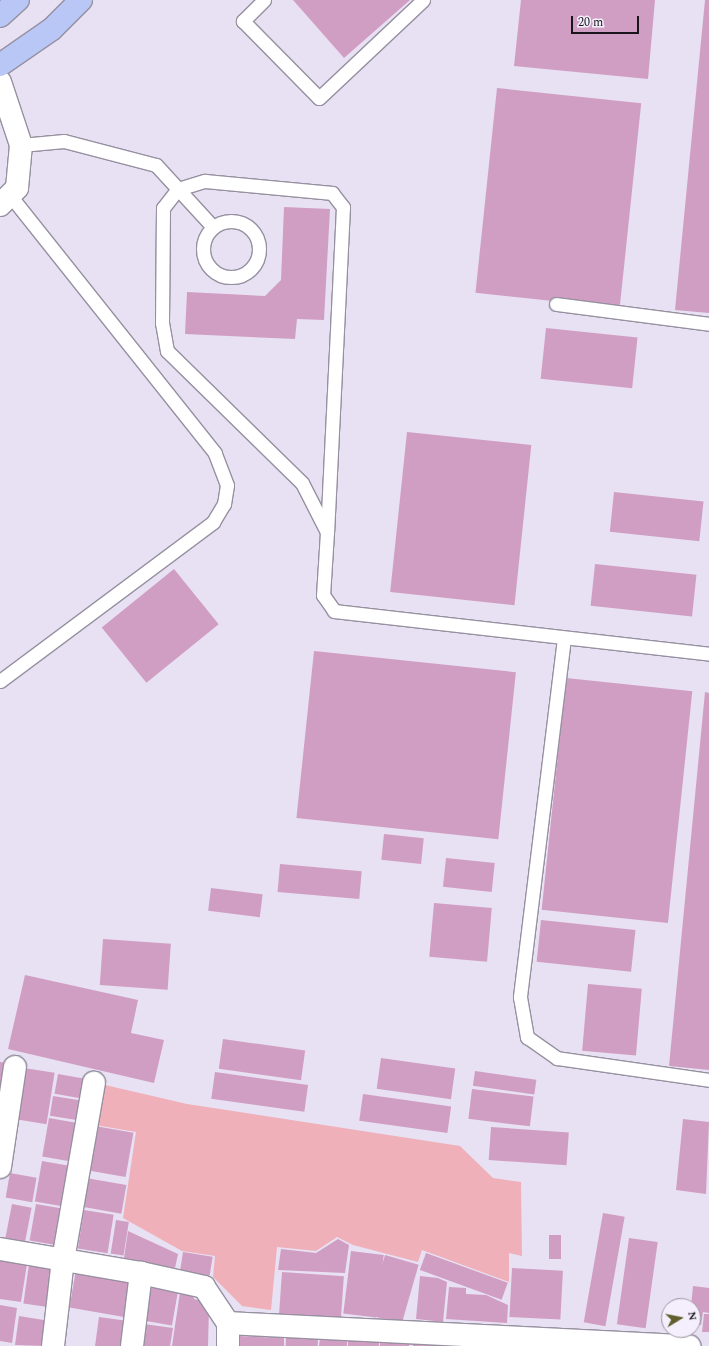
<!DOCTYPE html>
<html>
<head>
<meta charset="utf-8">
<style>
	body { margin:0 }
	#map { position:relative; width:709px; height:1346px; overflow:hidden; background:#e8e1f3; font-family:Spectral,serif }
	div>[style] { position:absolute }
	.green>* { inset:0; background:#efb0b9 }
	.building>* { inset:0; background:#d19ec3; transform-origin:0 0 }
	.roads { filter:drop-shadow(1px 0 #9690a0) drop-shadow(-1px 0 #9690a0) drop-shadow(0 1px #9690a0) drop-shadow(0 -1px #9690a0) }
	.service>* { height:13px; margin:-6.5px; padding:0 6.5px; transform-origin:6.5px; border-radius:6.5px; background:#fff }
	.service>.ring { margin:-6.5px; padding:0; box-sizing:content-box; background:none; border:13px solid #fff; border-radius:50% }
	.minor>* { height:22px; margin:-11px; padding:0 11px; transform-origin:11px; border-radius:11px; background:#fff }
	.tertiary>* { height:22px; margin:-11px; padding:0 11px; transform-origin:11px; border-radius:11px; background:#fff }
	.primary>* { height:22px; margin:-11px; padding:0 11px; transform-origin:11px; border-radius:11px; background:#b9c7f7 }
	span { translate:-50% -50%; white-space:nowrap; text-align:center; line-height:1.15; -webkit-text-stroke:3.5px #f5effd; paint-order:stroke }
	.north { position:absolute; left:661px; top:1298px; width:40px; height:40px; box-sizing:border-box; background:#f5effd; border:1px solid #9c98a2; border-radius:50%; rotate:80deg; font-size:11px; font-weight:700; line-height:16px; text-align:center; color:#17151a }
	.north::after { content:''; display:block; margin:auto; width:14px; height:18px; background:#61602d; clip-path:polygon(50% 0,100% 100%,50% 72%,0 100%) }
	.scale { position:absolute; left:571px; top:16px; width:68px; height:18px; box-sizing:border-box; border:2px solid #17151a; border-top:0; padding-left:5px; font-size:12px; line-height:14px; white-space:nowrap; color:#17151a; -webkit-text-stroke:3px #f5effd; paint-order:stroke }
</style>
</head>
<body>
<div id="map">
	<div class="green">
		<div style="clip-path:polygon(105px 1085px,187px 1104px,460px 1146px,493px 1178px,521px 1182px,522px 1256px,509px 1253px,509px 1282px,422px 1250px,418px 1262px,353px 1245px,337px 1237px,316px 1251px,277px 1247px,271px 1310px,242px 1306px,213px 1277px,215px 1256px,182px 1251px,123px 1218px,136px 1132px,95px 1125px)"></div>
	</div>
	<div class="building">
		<div style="clip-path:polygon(293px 0,410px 0,344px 58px)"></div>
		<div style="clip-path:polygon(521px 0,655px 0,648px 79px,514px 66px)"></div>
		<div style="clip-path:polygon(705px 0,709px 0,709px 313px,675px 310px)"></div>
		<div style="left:497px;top:88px;width:145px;height:206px;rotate:6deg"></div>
		<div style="clip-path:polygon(284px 207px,330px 209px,324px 320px,297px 319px,295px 339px,185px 334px,187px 292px,265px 296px,281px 280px)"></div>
		<div style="left:546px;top:328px;width:92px;height:51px;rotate:6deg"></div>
		<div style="left:407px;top:432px;width:125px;height:161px;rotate:6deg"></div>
		<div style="left:614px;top:492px;width:90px;height:40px;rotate:6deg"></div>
		<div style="left:595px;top:564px;width:102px;height:42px;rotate:6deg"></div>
		<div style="left:174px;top:569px;width:71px;height:93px;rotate:51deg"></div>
		<div style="left:314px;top:651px;width:203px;height:168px;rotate:6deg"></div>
		<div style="left:566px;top:678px;width:127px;height:233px;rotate:6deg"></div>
		<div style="clip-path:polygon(705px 692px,709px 693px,709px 1070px,669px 1066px)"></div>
		<div style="left:384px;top:834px;width:40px;height:26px;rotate:6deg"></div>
		<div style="left:446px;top:858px;width:49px;height:29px;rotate:6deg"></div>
		<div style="left:280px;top:864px;width:82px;height:28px;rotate:5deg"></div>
		<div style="left:211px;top:888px;width:52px;height:23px;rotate:7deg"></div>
		<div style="left:434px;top:903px;width:58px;height:54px;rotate:5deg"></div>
		<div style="left:541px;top:920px;width:95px;height:42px;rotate:6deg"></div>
		<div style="left:103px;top:939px;width:68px;height:46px;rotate:4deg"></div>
		<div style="clip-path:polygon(25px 975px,138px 1000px,131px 1033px,164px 1040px,154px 1083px,8px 1049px)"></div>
		<div style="left:588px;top:984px;width:54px;height:67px;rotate:5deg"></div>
		<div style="left:223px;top:1039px;width:83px;height:30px;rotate:8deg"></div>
		<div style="left:381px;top:1058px;width:75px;height:31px;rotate:8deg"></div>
		<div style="clip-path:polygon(0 1062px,8px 1063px,5px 1090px,0 1090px)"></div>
		<div style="left:24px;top:1068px;width:31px;height:52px;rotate:9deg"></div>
		<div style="left:475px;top:1071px;width:62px;height:15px;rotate:8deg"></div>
		<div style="left:215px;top:1072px;width:94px;height:27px;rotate:8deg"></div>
		<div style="left:58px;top:1074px;width:29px;height:20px;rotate:10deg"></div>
		<div style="left:472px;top:1089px;width:62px;height:30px;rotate:7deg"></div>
		<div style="left:363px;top:1094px;width:89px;height:27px;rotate:8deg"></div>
		<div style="left:53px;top:1096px;width:30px;height:20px;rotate:9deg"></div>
		<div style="left:49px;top:1118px;width:29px;height:39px;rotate:10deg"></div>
		<div style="clip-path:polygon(683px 1119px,709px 1122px,706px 1194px,676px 1190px)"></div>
		<div style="left:95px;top:1126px;width:39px;height:45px;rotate:10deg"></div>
		<div style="left:491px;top:1127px;width:78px;height:33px;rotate:4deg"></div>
		<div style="left:42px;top:1161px;width:29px;height:41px;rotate:10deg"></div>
		<div style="left:10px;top:1173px;width:27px;height:25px;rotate:10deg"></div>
		<div style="left:86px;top:1178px;width:41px;height:29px;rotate:10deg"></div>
		<div style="left:12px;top:1204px;width:20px;height:35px;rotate:11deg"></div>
		<div style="left:36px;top:1204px;width:28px;height:37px;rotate:10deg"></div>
		<div style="left:84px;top:1210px;width:30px;height:39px;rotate:9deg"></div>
		<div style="left:603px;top:1213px;width:22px;height:111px;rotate:10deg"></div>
		<div style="left:116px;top:1220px;width:13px;height:34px;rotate:9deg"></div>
		<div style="clip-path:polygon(128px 1231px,178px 1254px,175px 1268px,124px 1258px)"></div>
		<div style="left:549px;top:1235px;width:12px;height:24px"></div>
		<div style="left:629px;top:1238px;width:29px;height:87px;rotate:8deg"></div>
		<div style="clip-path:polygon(338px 1239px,349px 1245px,345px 1273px,278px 1270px,281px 1249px,316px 1253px)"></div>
		<div style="left:351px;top:1251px;width:33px;height:63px;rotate:7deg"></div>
		<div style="left:183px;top:1252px;width:30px;height:19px;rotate:9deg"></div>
		<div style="left:426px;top:1253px;width:87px;height:18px;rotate:20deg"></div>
		<div style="left:385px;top:1255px;width:35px;height:62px;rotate:16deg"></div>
		<div style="clip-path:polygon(0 1260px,27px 1264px,21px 1302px,0 1299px)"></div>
		<div style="left:29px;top:1264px;width:28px;height:40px;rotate:8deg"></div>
		<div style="left:512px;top:1268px;width:51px;height:49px;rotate:3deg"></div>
		<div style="left:76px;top:1270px;width:57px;height:38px;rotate:10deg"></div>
		<div style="left:282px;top:1272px;width:62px;height:44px;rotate:4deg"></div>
		<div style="clip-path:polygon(420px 1276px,438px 1278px,447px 1282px,443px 1322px,416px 1319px)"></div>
		<div style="left:150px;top:1283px;width:29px;height:38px;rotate:10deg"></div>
		<div style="clip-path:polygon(693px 1286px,709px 1288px,709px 1313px,703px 1312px,701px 1325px,693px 1324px,693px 1306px,691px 1306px)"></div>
		<div style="clip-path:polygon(449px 1287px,466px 1288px,466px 1294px,486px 1295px,508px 1305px,507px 1323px,446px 1319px)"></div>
		<div style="clip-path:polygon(180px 1292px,193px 1294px,194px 1299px,206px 1302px,209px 1307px,208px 1346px,172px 1346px)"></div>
		<div style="clip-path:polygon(0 1305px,17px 1308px,12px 1343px,0 1341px)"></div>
		<div style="clip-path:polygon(704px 1314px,709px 1314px,709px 1332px,702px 1332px)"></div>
		<div style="clip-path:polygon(19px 1316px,50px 1321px,46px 1346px,15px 1345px)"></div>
		<div style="clip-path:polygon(99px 1317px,128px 1321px,124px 1346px,95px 1346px)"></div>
		<div style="clip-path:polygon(144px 1324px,173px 1328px,170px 1346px,140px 1346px)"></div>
		<div style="clip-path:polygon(240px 1336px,284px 1338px,284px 1346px,239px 1346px)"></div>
		<div style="left:286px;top:1337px;width:32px;height:9px;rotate:2deg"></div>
		<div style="clip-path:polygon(320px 1338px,347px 1339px,347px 1346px,319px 1346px)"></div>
		<div style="clip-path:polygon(348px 1339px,379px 1340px,379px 1346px,348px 1346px)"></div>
		<div style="clip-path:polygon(380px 1342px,409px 1343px,409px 1346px,380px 1346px)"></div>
		<div style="clip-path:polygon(413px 1343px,443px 1344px,442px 1346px,413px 1346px)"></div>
	</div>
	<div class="roads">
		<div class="service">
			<div style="left:264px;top:0;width:30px;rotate:135deg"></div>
			<div style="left:243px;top:21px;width:108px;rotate:45.4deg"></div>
			<div style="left:319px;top:98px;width:143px;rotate:-43.3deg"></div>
			<div style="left:21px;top:145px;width:43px;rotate:-5.3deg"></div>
			<div style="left:64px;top:141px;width:95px;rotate:14.6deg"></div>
			<div style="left:156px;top:165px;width:84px;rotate:47.4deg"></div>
			<div class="ring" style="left:203px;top:221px;width:43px;height:43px"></div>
			<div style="left:556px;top:304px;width:154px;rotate:7.4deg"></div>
			<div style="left:327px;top:532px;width:55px;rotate:-117deg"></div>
			<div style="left:302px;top:483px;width:189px;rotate:-135.6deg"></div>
			<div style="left:167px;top:351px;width:28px;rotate:-100deg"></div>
			<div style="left:162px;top:323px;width:115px;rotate:-89.5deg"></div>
			<div style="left:163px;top:208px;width:24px;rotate:-52deg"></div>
			<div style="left:178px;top:189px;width:28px;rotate:-17deg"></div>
			<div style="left:205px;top:181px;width:128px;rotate:5.4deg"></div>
			<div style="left:332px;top:193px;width:18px;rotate:52deg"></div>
			<div style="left:343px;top:207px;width:325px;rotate:92.8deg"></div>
			<div style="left:327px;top:532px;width:63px;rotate:93.6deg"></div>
			<div style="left:323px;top:595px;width:19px;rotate:55deg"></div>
			<div style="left:334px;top:611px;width:377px;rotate:6.5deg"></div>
			<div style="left:564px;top:638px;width:362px;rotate:97deg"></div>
			<div style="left:520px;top:997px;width:41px;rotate:80.1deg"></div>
			<div style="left:527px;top:1037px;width:37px;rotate:35deg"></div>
			<div style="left:557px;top:1058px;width:154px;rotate:8.2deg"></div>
			<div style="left:0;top:681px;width:266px;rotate:-36.7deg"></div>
			<div style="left:213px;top:522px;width:21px;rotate:-59deg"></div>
			<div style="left:224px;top:504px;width:19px;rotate:-81deg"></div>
			<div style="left:227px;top:485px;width:34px;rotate:-111deg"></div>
			<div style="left:215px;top:453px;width:330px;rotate:-128.5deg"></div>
		</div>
		<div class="minor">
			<div style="left:0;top:1167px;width:101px;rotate:-81.5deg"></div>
			<div style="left:0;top:1249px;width:143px;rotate:9.7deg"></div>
			<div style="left:141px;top:1273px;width:65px;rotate:12.5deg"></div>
			<div style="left:204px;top:1287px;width:43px;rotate:56.3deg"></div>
			<div style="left:228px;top:1323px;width:23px;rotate:90deg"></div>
			<div style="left:228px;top:1323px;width:462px;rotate:2.9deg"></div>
			<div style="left:53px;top:1346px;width:87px;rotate:-83.4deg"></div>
			<div style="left:63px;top:1260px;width:180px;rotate:-80.1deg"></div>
			<div style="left:132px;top:1346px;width:74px;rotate:-83deg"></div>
		</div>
		<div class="tertiary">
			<div style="left:0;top:82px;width:66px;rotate:71.6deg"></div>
			<div style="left:21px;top:145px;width:43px;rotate:95.3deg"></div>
			<div style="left:17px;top:188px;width:24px;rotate:135deg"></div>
		</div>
		<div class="primary">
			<div style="left:0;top:16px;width:24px;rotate:-42deg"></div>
			<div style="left:0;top:65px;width:63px;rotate:-34.7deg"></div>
			<div style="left:52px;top:29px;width:41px;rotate:-45deg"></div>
		</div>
	</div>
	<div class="north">N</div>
	<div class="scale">20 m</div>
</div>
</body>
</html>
